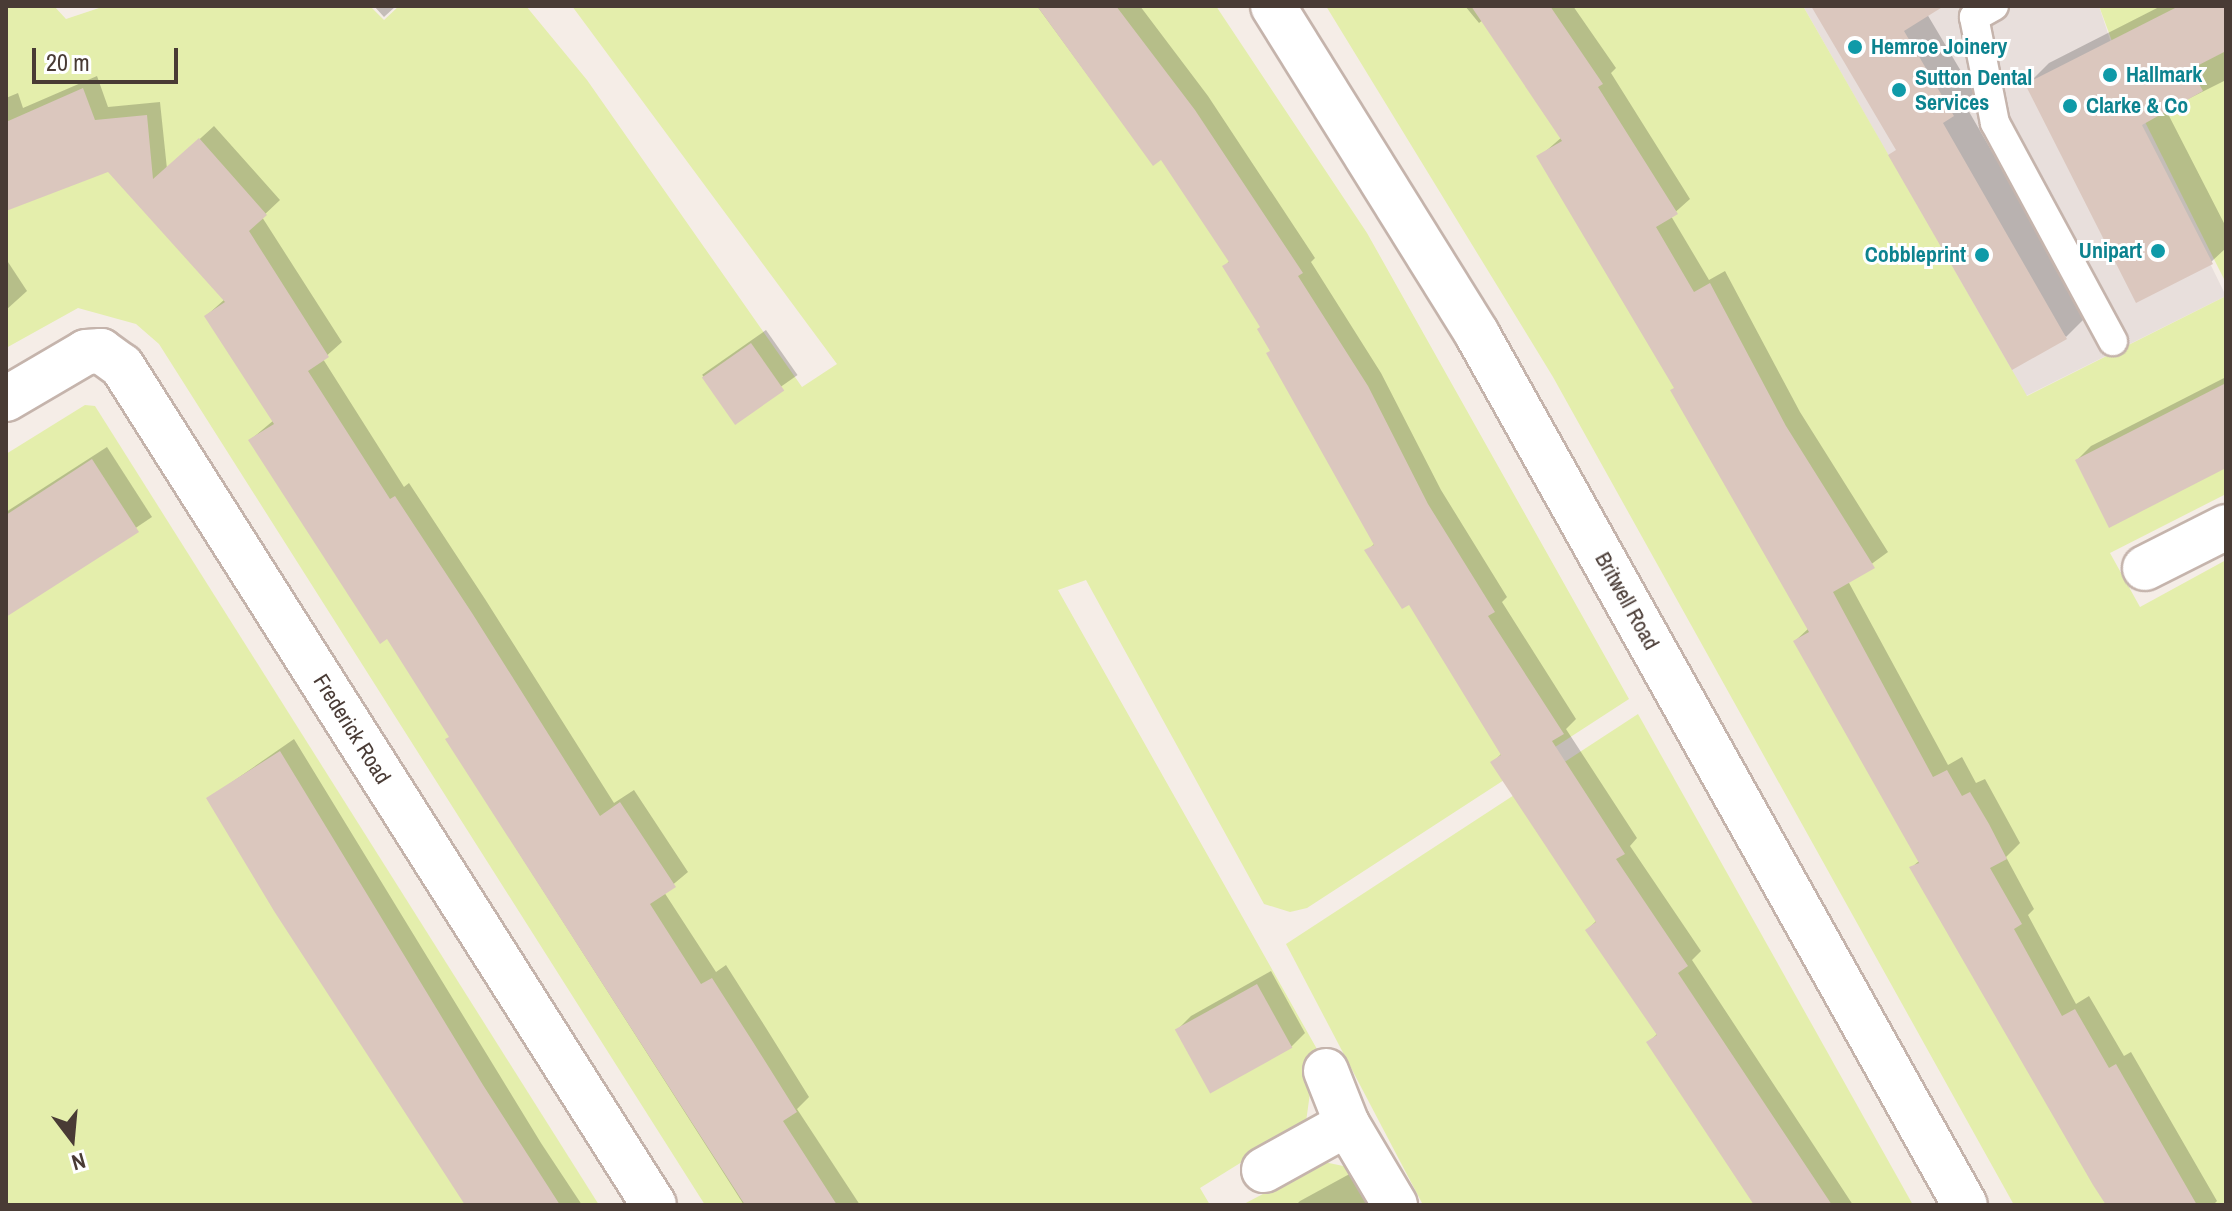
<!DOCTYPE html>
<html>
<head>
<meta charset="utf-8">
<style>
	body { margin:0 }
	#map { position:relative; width:2232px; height:1211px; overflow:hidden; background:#f5ede7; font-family:"Archivo Narrow",sans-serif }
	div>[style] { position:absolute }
	.industrial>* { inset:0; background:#e8dfdc }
	.green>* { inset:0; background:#e4eeac }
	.shadow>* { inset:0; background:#0003; transform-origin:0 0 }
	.building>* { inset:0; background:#dbc7be; transform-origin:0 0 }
	.roads { filter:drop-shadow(2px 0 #c5b4ac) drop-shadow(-2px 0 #c5b4ac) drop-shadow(0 2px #c5b4ac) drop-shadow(0 -2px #c5b4ac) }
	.lane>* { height:28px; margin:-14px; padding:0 14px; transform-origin:14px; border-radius:14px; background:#fff }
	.street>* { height:44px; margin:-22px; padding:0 22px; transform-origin:22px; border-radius:22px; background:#fff }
	.dots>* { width:22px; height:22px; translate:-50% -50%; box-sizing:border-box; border:4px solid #fff; border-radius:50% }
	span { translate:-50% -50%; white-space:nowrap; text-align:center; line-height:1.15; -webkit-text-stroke:6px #fff; paint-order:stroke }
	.culture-label { font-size:22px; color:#0d838f; font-weight:700 }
	.left { translate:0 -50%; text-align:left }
	.right { translate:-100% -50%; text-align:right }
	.street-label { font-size:22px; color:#493b35 }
	.frame { position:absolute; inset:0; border:8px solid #493b35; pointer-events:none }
	.north { position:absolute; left:32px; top:1099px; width:80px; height:80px; -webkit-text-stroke:6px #fff; paint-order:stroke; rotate:164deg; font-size:22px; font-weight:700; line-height:32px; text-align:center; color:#493b35 }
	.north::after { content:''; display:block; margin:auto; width:28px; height:36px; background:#493b35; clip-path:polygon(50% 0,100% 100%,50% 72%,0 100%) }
	.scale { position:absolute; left:32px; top:48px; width:146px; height:36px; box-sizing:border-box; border:4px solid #493b35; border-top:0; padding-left:10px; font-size:24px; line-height:28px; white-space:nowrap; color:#493b35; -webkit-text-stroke:6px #fff; paint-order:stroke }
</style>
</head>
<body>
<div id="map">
	<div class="industrial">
		<div style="clip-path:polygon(1803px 6px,2099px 6px,2130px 101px,2226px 296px,2026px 396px)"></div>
	</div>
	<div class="green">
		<div style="clip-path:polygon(6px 6px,54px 6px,66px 19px,105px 6px,370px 6px,384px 20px,399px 6px,526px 6px,587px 80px,802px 387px,837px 364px,572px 6px,1216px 6px,1367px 233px,1629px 699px,1307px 908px,1290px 912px,1264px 904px,1086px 580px,1058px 590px,1322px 1058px,1304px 1069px,1310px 1093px,1306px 1122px,1200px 1188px,1210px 1205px,705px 1205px,159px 344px,136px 324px,78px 308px,6px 348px)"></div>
		<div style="clip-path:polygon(1326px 6px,1803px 6px,2027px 396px,2226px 296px,2226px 494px,2110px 553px,2140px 607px,2226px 560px,2226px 1205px,2014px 1205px,1553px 377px)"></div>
		<div style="clip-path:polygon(2099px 6px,2226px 6px,2226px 283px,2133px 98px)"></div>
		<div style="clip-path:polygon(85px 405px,95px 406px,599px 1205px,6px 1205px,6px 454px)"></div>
		<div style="clip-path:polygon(1638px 714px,1913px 1205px,1423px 1205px,1286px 944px)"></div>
		<div style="clip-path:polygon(1324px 1162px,1353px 1168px,1374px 1205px,1242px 1205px)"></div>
	</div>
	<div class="shadow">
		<div style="clip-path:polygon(374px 6px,396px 6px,384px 17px)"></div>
		<div style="clip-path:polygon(1037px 6px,1140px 6px,1208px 96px,1315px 258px,1311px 262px,1381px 373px,1441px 490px,1507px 597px,1502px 602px,1576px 719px,1566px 729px,1637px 838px,1630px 846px,1701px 951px,1692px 960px,1853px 1205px,1756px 1205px,1649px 1042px,1658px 1033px,1587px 930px,1597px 920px,1493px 762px,1502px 753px,1410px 602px,1367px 551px,1375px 543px,1262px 327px,1224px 267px,1230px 260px,1162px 158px,1153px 164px)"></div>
		<div style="clip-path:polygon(1465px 6px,1573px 6px,1616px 68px,1611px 73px,1690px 199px,1671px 216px,1709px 280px,1725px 271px,1800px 412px,1888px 552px,1848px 581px,1948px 765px,1962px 757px,1976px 783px,1985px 779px,2020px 843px,2006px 857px,2034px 909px,2028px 915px,2076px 1004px,2089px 996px,2124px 1056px,2131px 1052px,2217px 1201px,2213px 1205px,2108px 1205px,1911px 868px,1920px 860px,1795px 641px,1809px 628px,1676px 387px,1539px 157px,1562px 137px,1483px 20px,1479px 23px)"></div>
		<div style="clip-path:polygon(1813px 6px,1940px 6px,1927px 14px,1974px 93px,1964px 103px,2087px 316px,2066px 337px,1897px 149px)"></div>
		<div style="clip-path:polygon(2161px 6px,2226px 6px,2226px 80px,2166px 110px,2226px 227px,2226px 248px,2211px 262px,2027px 85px,2049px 63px)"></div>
		<div style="clip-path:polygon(97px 76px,108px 107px,160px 102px,167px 169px,214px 126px,280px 200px,262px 217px,342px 342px,323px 359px,404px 487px,409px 483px,485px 599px,614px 803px,634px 790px,688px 872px,664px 892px,716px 972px,726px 965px,766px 1028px,809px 1097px,797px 1109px,860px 1205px,744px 1205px,447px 740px,451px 736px,388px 637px,250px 440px,274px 420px,206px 316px,225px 299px,109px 170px,6px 208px,6px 98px,18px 93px,23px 108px)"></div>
		<div style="clip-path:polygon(6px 259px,27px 291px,6px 310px)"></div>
		<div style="left:766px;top:330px;width:55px;height:78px;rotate:55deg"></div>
		<div style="clip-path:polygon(2226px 377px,2226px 465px,2077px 460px,2091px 446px)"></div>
		<div style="clip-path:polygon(107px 447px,152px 517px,6px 615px,6px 512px)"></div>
		<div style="clip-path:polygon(294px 739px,541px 1143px,582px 1205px,466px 1205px,209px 798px)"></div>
		<div style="clip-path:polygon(1271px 971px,1305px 1033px,1291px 1047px,1177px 1030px,1191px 1016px)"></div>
		<div style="clip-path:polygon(1355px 1171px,1374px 1205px,1296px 1205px,1300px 1201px)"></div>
	</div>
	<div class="building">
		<div style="clip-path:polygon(1037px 6px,1116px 6px,1195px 110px,1303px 273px,1298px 276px,1368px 386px,1428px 504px,1495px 612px,1488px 616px,1564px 734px,1552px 741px,1625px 854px,1616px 859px,1688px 966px,1678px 973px,1832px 1205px,1754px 1205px,1646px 1042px,1657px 1035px,1585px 930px,1596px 922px,1490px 762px,1501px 755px,1409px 605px,1402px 609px,1364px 550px,1374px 545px,1266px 353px,1270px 351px,1257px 329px,1260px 327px,1222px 266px,1229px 262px,1161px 160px,1153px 166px)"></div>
		<div style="clip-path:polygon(1471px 6px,1550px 6px,1603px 84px,1598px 87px,1678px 214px,1656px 227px,1694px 292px,1710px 283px,1786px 426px,1875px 568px,1833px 592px,1933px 777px,1947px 770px,1962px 796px,1970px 792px,1989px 824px,2007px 859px,1990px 868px,2022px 924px,2014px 929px,2062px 1016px,2075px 1009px,2109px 1068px,2116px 1064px,2197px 1205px,2106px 1205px,2093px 1185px,1909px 867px,1919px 863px,1793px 641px,1809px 632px,1670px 390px,1674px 388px,1536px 156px,1562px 141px)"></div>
		<div style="clip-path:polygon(1811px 6px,1944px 6px,1904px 31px,1954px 116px,1943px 123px,2067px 339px,2012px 370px,1888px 155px,1896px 150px)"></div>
		<div style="clip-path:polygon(2179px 6px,2226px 6px,2226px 51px,2191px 69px,2203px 91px,2142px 125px,2213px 264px,2136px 303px,2025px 84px)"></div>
		<div style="clip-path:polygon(83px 88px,95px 120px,147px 115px,153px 179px,199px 138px,267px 215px,249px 231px,329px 357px,308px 371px,390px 499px,395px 496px,472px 613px,600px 816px,620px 802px,676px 887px,650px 904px,701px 984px,712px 978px,753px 1042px,797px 1112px,783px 1121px,837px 1205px,745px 1205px,445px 739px,449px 737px,387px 639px,380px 644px,248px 440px,274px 424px,204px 316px,225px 302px,108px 172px,6px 211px,6px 122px)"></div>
		<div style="left:751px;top:343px;width:58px;height:60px;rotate:55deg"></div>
		<div style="clip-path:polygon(2226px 383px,2226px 468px,2109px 528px,2075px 460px)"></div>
		<div style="clip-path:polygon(92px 459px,139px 532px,6px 617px,6px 515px)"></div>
		<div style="clip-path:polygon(280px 751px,483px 1085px,560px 1205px,465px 1205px,274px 911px,206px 798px)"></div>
		<div style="left:1257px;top:984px;width:73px;height:94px;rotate:61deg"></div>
	</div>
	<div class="roads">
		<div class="lane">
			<div style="left:1994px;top:6px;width:23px;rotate:151deg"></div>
			<div style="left:1974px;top:17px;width:108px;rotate:78.8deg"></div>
			<div style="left:1995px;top:123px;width:248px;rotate:61.6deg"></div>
		</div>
		<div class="street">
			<div style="left:1273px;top:6px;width:386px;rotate:58.1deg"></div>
			<div style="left:1477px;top:334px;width:998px;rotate:60.74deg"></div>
			<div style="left:6px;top:399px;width:93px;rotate:-30.4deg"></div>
			<div style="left:86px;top:352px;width:15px;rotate:-4deg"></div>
			<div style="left:101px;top:351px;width:26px;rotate:36deg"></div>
			<div style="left:122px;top:366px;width:993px;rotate:57.62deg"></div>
			<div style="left:2145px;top:568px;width:91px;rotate:-26.8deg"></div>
			<div style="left:1326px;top:1071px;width:57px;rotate:68.4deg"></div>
			<div style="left:1347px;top:1124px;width:94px;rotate:59.3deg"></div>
			<div style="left:1264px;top:1170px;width:95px;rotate:-29deg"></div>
		</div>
	</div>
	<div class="dots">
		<div style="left:1855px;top:47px;background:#0f9aa8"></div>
		<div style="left:2110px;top:75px;background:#0f9aa8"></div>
		<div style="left:1899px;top:90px;background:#0f9aa8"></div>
		<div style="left:2070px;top:106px;background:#0f9aa8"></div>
		<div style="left:2158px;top:251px;background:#0f9aa8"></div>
		<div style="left:1982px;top:255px;background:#0f9aa8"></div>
	</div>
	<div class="culture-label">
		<span class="left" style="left:1871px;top:47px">Hemroe Joinery</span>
		<span class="left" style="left:2126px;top:75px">Hallmark</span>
		<span class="left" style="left:1915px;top:90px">Sutton Dental<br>Services</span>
		<span class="left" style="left:2086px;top:106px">Clarke &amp; Co</span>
		<span class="right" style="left:2142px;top:251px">Unipart</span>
		<span class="right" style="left:1966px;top:255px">Cobbleprint</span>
	</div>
	<div class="street-label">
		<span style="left:1627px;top:601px;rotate:61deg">Britwell Road</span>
		<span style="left:352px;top:729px;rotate:58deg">Frederick Road</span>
	</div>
	<div class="frame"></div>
	<div class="north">N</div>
	<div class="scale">20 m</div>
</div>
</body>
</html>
